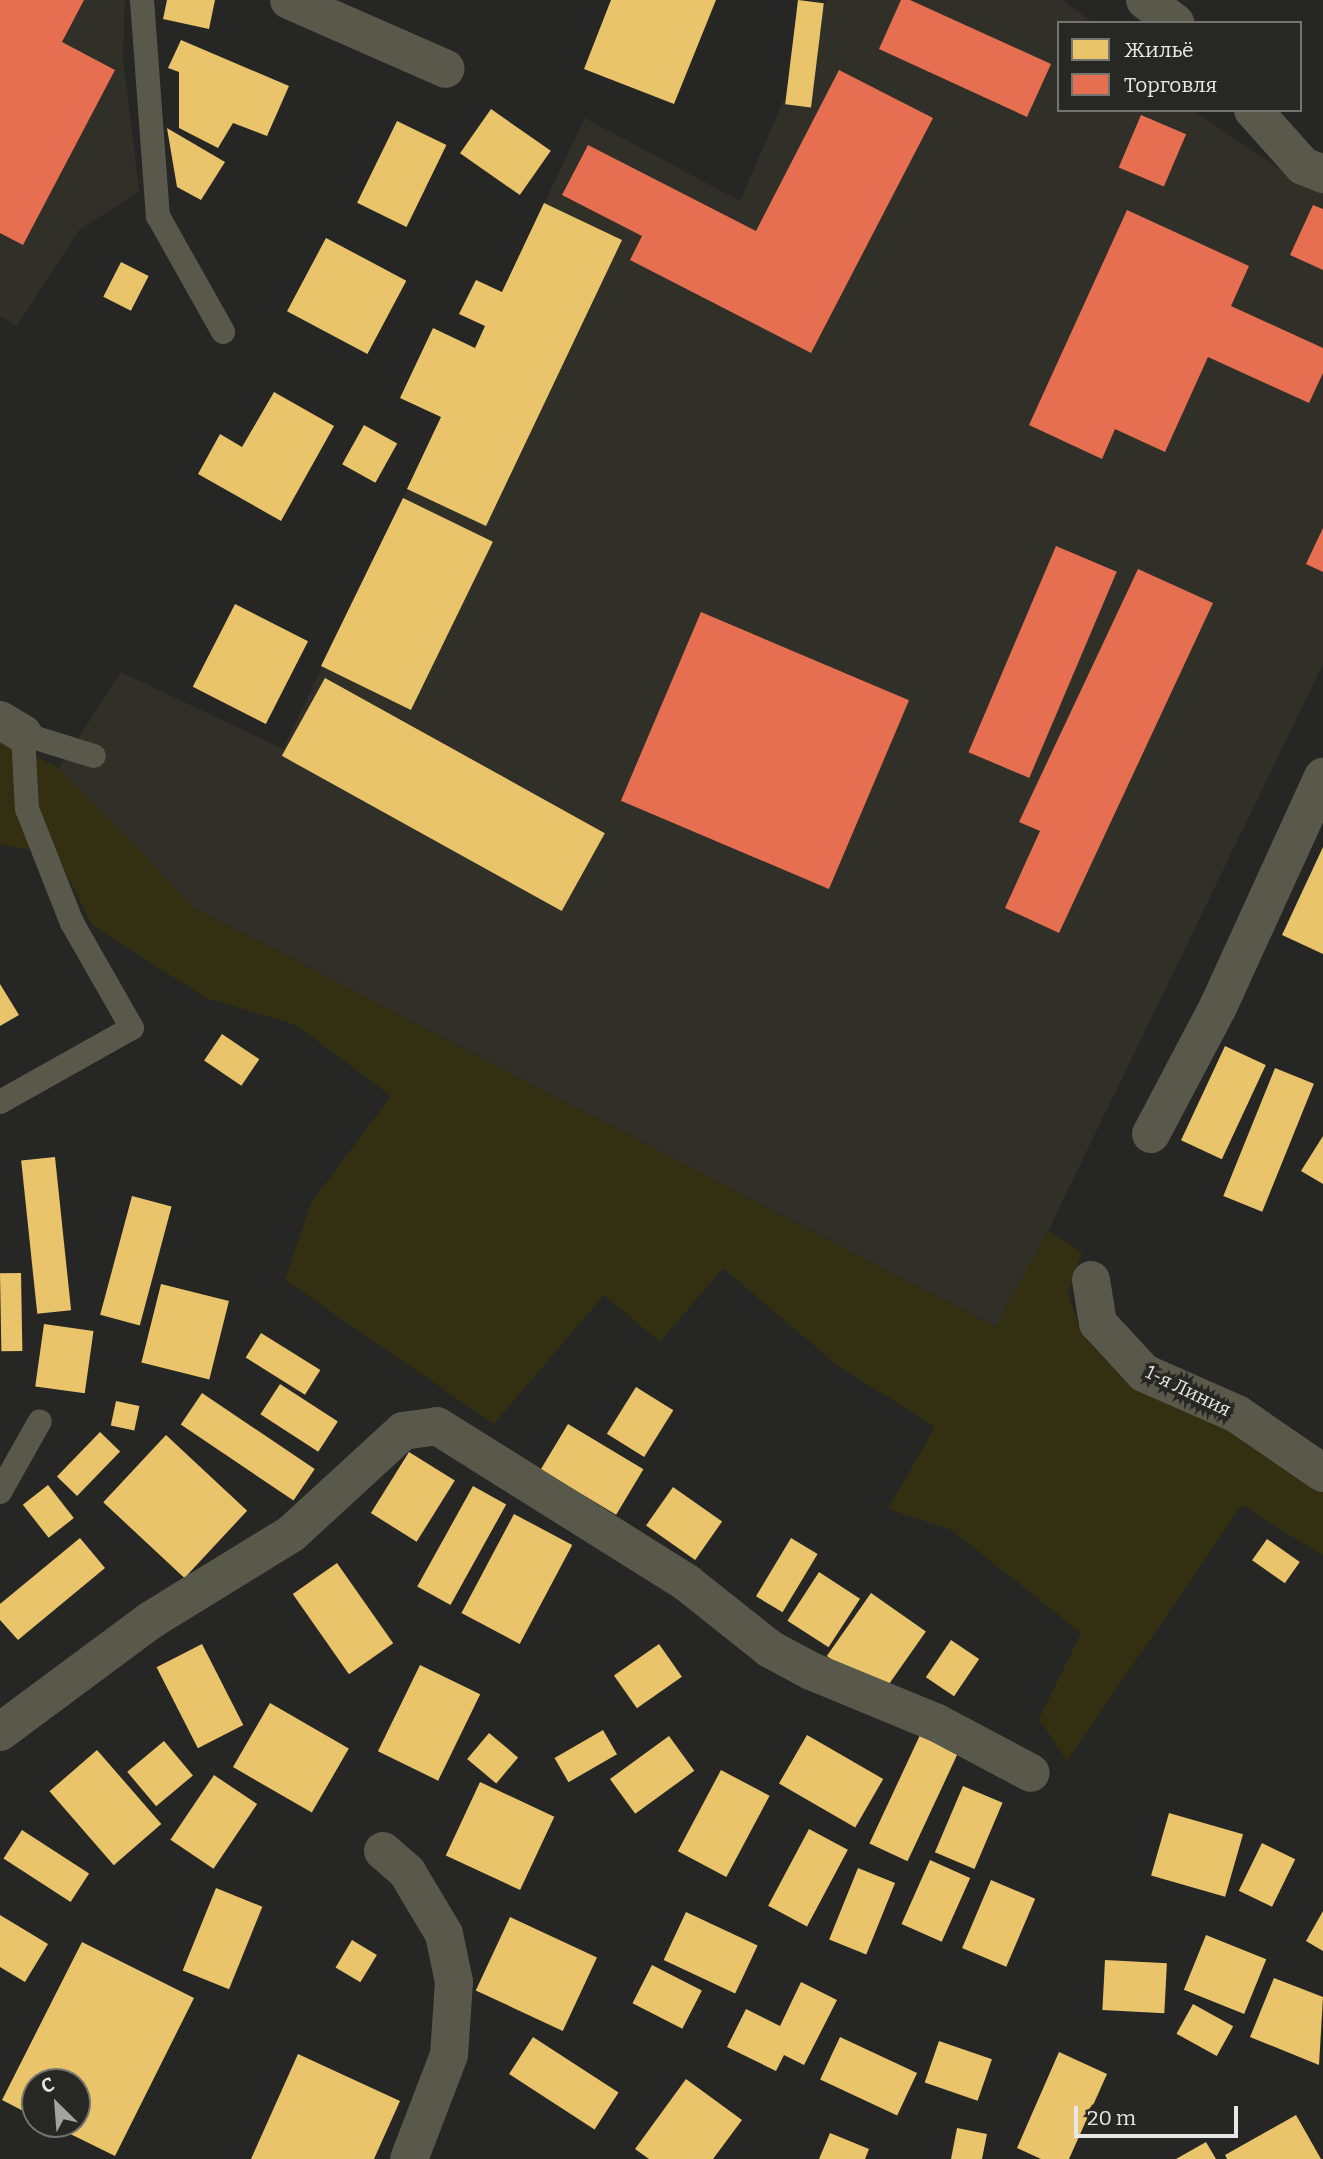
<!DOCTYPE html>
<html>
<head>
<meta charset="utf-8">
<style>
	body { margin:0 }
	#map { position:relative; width:1323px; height:2159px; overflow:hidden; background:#262625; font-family:Bitter,serif }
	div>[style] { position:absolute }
	.built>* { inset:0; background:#303028 }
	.green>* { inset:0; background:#323010 }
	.homes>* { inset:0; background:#e9c46a; transform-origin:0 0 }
	.shops>* { inset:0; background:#e76f51; transform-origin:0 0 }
	.lane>* { height:24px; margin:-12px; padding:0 12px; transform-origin:12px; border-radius:12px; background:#59594b }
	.street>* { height:38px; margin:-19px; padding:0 19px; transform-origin:19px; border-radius:19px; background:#59594b }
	span { translate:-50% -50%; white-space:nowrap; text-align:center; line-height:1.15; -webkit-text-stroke:7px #272724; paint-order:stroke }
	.street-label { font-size:19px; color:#e7e7e5 }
	.legend { position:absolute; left:1057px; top:21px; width:245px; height:91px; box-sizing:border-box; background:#272724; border:2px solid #747471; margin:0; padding:9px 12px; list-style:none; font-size:21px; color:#e7e7e5 }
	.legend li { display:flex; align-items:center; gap:14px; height:35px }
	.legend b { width:35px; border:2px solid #747471 }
	.north { position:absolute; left:21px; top:2068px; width:70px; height:70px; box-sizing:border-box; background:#272724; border:2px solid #747471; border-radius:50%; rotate:335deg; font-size:19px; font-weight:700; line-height:28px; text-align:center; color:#e7e7e5 }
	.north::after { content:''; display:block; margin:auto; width:24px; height:32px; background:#a3a3a2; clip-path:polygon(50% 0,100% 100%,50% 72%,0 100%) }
	.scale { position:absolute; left:1074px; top:2106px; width:164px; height:32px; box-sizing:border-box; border:4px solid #e7e7e5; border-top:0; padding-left:9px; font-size:21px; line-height:24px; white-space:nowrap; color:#e7e7e5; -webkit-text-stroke:5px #272724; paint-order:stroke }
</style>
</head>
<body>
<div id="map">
	<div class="built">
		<div style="clip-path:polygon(0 0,125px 0,123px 56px,139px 192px,79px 230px,17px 326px,0 316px)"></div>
		<div style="clip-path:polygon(827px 0,1062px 0,1094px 23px,1059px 23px,1059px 110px,1192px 110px,1296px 180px,1323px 192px,1323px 664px,1048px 1231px,996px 1327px,195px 908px,59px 768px,121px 672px,283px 749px,585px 118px,740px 201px)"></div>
	</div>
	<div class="green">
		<div style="clip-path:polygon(0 739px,59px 768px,195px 908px,995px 1327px,1048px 1231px,1082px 1252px,1068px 1292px,1081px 1333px,1130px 1387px,1237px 1435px,1323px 1490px,1323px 1556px,1242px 1505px,1067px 1761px,1039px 1719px,1081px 1633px,952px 1530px,888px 1509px,935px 1427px,837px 1365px,723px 1268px,660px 1342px,604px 1295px,494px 1424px,285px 1280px,311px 1203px,391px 1096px,296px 1025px,206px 998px,92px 925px,53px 846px,28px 849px,0 844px)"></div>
	</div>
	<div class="homes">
		<div style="clip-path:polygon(167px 0,215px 0,209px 29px,163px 19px)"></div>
		<div style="clip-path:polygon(611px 0,716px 0,674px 104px,584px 69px)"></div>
		<div style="left:798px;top:0;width:26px;height:105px;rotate:7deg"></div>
		<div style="clip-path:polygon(181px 40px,289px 86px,267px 136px,233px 123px,218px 148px,179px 128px,179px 72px,168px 68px)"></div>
		<div style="left:491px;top:109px;width:73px;height:54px;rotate:35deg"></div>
		<div style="left:397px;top:121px;width:55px;height:91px;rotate:26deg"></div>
		<div style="clip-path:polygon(167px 128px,225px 162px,201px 200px,177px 187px)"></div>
		<div style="clip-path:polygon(544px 203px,622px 240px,486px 526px,407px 489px,441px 417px,400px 398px,433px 328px,475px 348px,485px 326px,459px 314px,476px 280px,502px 292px)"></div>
		<div style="left:326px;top:238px;width:91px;height:83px;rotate:28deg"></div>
		<div style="left:121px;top:262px;width:31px;height:39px;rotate:27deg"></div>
		<div style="clip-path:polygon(274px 392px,334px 426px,281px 521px,198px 474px,220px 434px,242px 447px)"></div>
		<div style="left:364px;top:425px;width:38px;height:45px;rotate:29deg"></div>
		<div style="left:403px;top:498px;width:100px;height:187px;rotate:26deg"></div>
		<div style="left:235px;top:604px;width:82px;height:93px;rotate:27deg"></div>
		<div style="left:325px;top:678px;width:320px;height:89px;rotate:29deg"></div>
		<div style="clip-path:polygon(1323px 847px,1323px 954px,1282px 935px)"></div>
		<div style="clip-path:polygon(0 984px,19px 1015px,0 1026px)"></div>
		<div style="left:222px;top:1034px;width:45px;height:32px;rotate:34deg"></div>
		<div style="left:1225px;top:1046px;width:45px;height:104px;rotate:25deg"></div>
		<div style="left:1275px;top:1068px;width:42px;height:138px;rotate:22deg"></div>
		<div style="clip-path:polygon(1323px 1136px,1323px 1184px,1301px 1171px)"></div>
		<div style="left:55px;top:1157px;width:154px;height:34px;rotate:84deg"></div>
		<div style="left:132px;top:1196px;width:41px;height:123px;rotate:15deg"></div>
		<div style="left:21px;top:1273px;width:78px;height:21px;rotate:89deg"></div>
		<div style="left:161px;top:1284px;width:70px;height:81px;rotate:14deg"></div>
		<div style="left:44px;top:1324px;width:50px;height:63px;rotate:8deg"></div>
		<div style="left:261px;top:1333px;width:70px;height:29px;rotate:32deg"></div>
		<div style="left:280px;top:1384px;width:69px;height:36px;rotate:33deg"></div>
		<div style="left:636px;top:1387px;width:44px;height:55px;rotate:32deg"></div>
		<div style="left:202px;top:1393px;width:136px;height:38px;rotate:34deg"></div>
		<div style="left:116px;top:1401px;width:24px;height:25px;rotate:12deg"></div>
		<div style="left:568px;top:1424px;width:88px;height:53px;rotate:31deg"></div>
		<div style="left:100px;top:1432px;width:28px;height:62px;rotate:44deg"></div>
		<div style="left:166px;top:1435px;width:111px;height:92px;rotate:43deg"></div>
		<div style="left:409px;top:1452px;width:54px;height:72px;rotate:32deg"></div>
		<div style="left:48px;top:1485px;width:42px;height:32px;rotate:52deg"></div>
		<div style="left:473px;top:1486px;width:38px;height:115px;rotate:29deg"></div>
		<div style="left:673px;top:1487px;width:60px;height:47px;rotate:35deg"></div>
		<div style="left:514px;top:1514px;width:66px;height:112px;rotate:28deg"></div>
		<div style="clip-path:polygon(80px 1538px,105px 1568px,18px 1640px,0 1620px,0 1604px)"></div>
		<div style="left:791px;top:1538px;width:31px;height:68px;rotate:31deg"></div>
		<div style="left:1267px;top:1539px;width:40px;height:26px;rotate:35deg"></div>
		<div style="left:337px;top:1563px;width:98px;height:54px;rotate:55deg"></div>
		<div style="left:819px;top:1572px;width:49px;height:58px;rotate:33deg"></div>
		<div style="left:871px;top:1593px;width:67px;height:77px;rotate:35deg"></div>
		<div style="left:951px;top:1640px;width:34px;height:45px;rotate:34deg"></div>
		<div style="left:202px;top:1644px;width:91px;height:51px;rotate:63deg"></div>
		<div style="left:659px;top:1644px;width:40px;height:55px;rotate:55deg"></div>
		<div style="left:420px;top:1665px;width:67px;height:96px;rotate:26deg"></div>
		<div style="left:270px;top:1703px;width:91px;height:74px;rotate:30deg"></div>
		<div style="left:603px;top:1730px;width:28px;height:56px;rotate:60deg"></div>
		<div style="left:489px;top:1733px;width:38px;height:34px;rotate:40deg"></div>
		<div style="left:921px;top:1733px;width:42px;height:122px;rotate:25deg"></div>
		<div style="left:807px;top:1735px;width:88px;height:56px;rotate:30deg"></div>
		<div style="left:669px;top:1736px;width:43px;height:73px;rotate:54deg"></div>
		<div style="left:164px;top:1741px;width:45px;height:48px;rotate:50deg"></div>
		<div style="left:97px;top:1750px;width:98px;height:63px;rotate:49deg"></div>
		<div style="left:721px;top:1770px;width:55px;height:92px;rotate:28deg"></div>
		<div style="left:214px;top:1775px;width:52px;height:78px;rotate:34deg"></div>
		<div style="left:480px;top:1782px;width:82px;height:81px;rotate:25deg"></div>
		<div style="left:963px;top:1786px;width:43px;height:72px;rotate:23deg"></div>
		<div style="left:1169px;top:1813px;width:77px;height:65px;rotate:16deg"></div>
		<div style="left:809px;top:1829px;width:44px;height:87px;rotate:28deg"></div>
		<div style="left:22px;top:1830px;width:80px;height:34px;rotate:33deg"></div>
		<div style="left:1262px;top:1843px;width:37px;height:53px;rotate:26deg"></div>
		<div style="left:930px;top:1860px;width:44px;height:70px;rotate:24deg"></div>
		<div style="left:858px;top:1868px;width:40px;height:77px;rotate:22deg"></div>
		<div style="left:991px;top:1880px;width:48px;height:74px;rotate:23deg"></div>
		<div style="left:216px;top:1888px;width:50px;height:89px;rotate:22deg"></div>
		<div style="clip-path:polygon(1323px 1911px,1323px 1951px,1306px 1941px)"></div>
		<div style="left:686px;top:1912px;width:79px;height:53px;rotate:25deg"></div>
		<div style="clip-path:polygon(0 1915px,48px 1944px,25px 1982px,0 1967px)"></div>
		<div style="left:510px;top:1917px;width:96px;height:81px;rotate:25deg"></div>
		<div style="left:1206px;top:1935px;width:65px;height:59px;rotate:22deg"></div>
		<div style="left:352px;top:1940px;width:29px;height:32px;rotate:31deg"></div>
		<div style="clip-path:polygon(82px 1942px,194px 1998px,115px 2156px,50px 2124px,77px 2124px,77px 2082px,35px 2082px,35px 2117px,2px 2100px)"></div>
		<div style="left:1105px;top:1960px;width:62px;height:50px;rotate:3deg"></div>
		<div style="left:652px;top:1965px;width:56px;height:43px;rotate:27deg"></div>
		<div style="clip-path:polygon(1274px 1978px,1323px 1997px,1319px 2065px,1250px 2037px)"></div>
		<div style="clip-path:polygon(801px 1982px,837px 2000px,804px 2065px,784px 2055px,776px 2071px,727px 2047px,746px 2009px,780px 2026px)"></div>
		<div style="left:1193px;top:2004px;width:46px;height:34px;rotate:29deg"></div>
		<div style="left:533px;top:2037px;width:102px;height:44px;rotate:33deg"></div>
		<div style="left:840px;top:2037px;width:85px;height:47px;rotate:25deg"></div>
		<div style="left:939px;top:2041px;width:56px;height:44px;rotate:19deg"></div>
		<div style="clip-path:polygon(1059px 2052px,1107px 2074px,1069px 2159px,1041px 2159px,1017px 2148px)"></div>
		<div style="clip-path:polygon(298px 2054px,400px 2101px,374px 2159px,251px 2159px)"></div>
		<div style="clip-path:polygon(686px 2079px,742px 2120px,713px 2159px,649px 2159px,635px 2149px)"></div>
		<div style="clip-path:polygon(1296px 2115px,1321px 2159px,1227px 2159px,1225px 2155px)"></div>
		<div style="clip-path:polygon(957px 2128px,987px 2134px,982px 2159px,951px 2159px)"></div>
		<div style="clip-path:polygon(830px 2133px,869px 2149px,865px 2159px,819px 2159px)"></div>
		<div style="clip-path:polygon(1206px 2142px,1216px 2159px,1176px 2159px)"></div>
	</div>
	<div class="shops">
		<div style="clip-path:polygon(0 0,84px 0,62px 42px,115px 70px,23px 245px,0 233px)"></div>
		<div style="clip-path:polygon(901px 0,910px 0,1051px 64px,1027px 117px,879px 49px)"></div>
		<div style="clip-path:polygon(839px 70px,933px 118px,811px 353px,630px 260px,642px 236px,562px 195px,588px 145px,756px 231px)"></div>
		<div style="left:1141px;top:115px;width:49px;height:57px;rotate:23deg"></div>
		<div style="clip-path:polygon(1313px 205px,1323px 209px,1323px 270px,1290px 255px)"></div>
		<div style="clip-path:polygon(1127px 210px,1249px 266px,1231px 306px,1323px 348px,1323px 373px,1309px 403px,1208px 357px,1165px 452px,1115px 429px,1102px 459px,1029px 425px)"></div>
		<div style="clip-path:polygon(1323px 528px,1323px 572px,1306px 564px)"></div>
		<div style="left:1056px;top:546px;width:66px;height:224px;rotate:23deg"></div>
		<div style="clip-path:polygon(1138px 569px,1213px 603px,1059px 933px,1005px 908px,1040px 831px,1019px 822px)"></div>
		<div style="left:701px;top:612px;width:226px;height:205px;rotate:23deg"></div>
	</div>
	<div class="lane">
		<div style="left:142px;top:0;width:217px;rotate:85.8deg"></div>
		<div style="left:158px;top:216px;width:133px;rotate:60.7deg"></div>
		<div style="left:0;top:1102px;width:151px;rotate:-29.3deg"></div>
		<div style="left:132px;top:1028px;width:121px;rotate:-119.7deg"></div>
		<div style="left:72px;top:923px;width:123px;rotate:-111.5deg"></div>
		<div style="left:27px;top:809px;width:75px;rotate:-93.1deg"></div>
		<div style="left:23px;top:734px;width:74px;rotate:17.2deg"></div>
		<div style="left:0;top:1492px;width:81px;rotate:-60.6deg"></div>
	</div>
	<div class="street">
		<div style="left:289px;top:0;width:171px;rotate:23.7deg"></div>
		<div style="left:1145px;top:0;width:38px;rotate:37deg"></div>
		<div style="left:1253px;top:110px;width:75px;rotate:48.2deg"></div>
		<div style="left:1303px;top:166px;width:22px;rotate:22deg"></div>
		<div style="left:0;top:720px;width:27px;rotate:31deg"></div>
		<div style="left:1151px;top:1134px;width:144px;rotate:-62.2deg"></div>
		<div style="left:1218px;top:1007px;width:253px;rotate:-65.5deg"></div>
		<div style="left:1091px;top:1280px;width:44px;rotate:80.8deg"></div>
		<div style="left:1098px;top:1323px;width:68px;rotate:47.4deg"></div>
		<div style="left:1144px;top:1373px;width:102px;rotate:23.8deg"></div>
		<div style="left:1237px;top:1414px;width:104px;rotate:34.5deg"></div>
		<div style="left:0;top:1732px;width:188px;rotate:-36.6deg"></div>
		<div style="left:151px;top:1620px;width:164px;rotate:-31.6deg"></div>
		<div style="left:291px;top:1534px;width:152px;rotate:-42.6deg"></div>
		<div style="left:403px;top:1431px;width:34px;rotate:-8deg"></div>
		<div style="left:437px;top:1426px;width:295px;rotate:32.1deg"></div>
		<div style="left:687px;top:1583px;width:106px;rotate:38.5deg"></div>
		<div style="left:770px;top:1649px;width:47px;rotate:28.2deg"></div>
		<div style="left:811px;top:1671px;width:136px;rotate:22.4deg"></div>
		<div style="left:937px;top:1723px;width:106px;rotate:28deg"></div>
		<div style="left:383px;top:1851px;width:32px;rotate:41deg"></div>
		<div style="left:407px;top:1872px;width:72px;rotate:59.2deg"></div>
		<div style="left:444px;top:1934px;width:49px;rotate:78.2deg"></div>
		<div style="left:454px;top:1982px;width:73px;rotate:93.9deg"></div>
		<div style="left:449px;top:2055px;width:111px;rotate:111deg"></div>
	</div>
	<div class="street-label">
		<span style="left:1188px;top:1391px;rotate:26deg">1-я Линия</span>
	</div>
	<ul class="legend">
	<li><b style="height:19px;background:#e9c46a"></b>Жильё</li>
	<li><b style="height:19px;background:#e76f51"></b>Торговля</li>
	</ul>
	<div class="north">С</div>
	<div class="scale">20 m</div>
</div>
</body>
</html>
